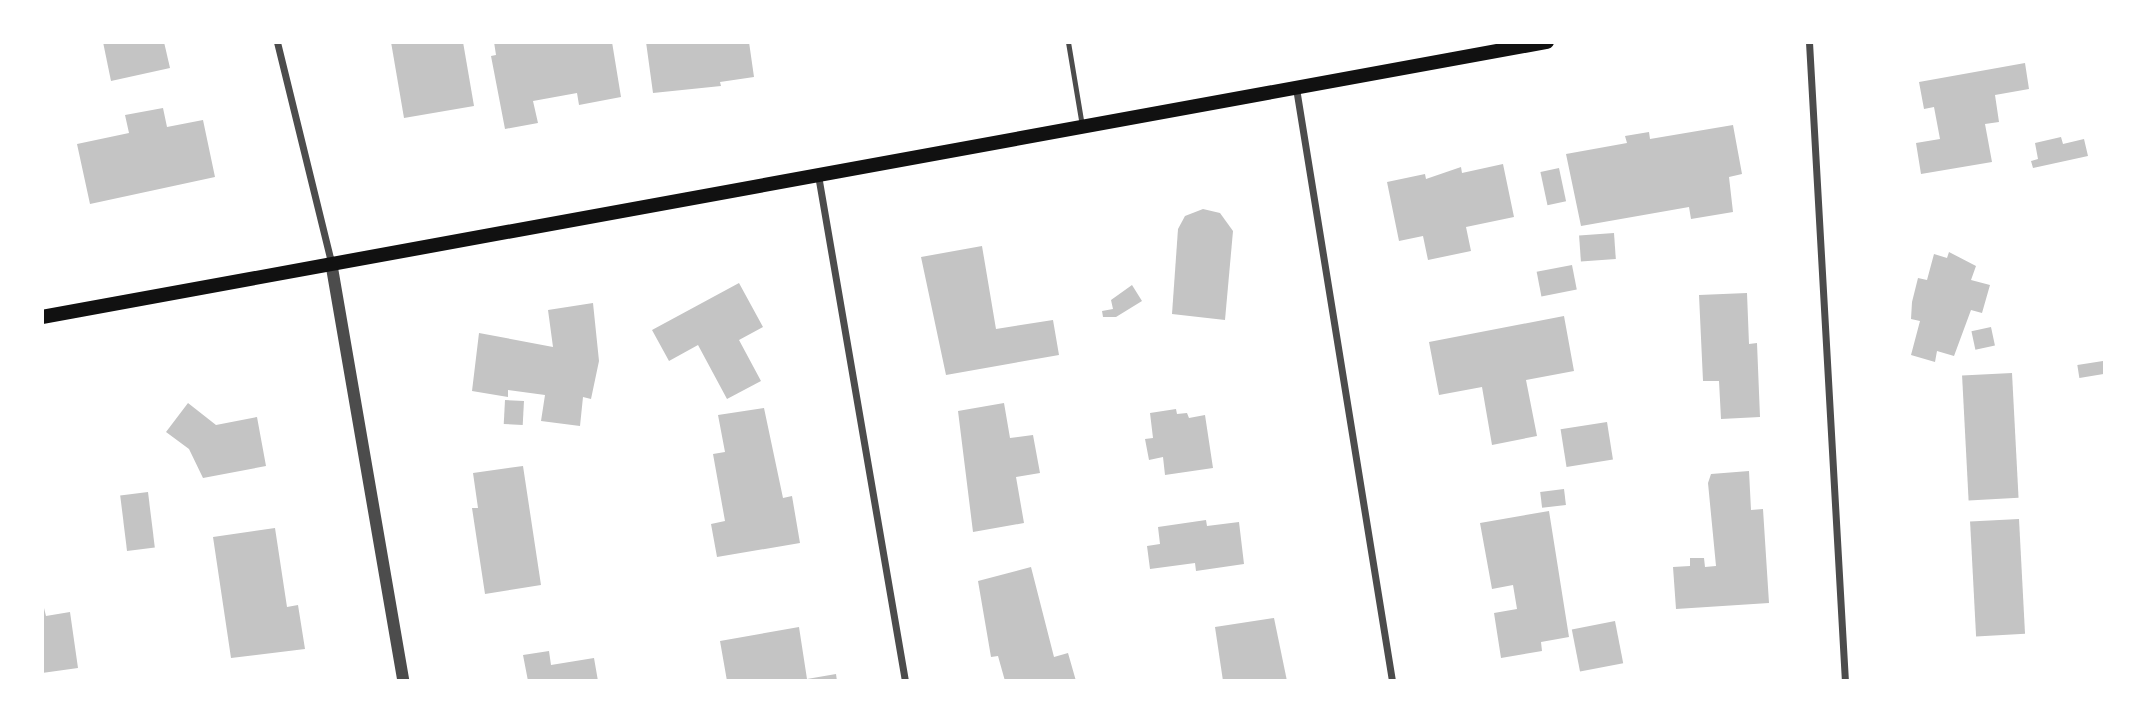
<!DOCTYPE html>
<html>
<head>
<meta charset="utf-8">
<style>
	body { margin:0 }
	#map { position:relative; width:2147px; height:723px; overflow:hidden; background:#fff; font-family:Helvetica,sans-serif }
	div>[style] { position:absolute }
	.building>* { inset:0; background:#c4c4c4; transform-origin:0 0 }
	.service>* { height:5px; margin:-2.5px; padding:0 2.5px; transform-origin:2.5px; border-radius:2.5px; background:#4c4c4c }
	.minor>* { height:7px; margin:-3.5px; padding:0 3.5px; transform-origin:3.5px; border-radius:3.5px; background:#4c4c4c }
	.tertiary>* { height:12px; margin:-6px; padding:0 6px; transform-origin:6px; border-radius:6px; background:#4c4c4c }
	.secondary>* { height:14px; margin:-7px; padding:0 7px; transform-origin:7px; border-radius:7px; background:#111 }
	span { translate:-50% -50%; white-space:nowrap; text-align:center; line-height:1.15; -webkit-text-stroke:5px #fff; paint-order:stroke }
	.frame { position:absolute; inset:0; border:44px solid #fff; pointer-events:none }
</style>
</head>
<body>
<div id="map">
	<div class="building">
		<div style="clip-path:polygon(103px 42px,164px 42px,170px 68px,111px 81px)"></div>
		<div style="clip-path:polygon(391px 42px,463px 42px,474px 106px,404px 118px)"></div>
		<div style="clip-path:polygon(494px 42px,612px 42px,621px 97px,579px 105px,577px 93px,533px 101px,538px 123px,505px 129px,491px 56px,496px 55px)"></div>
		<div style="clip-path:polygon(646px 42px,749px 42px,754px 77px,720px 82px,721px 86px,653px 93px)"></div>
		<div style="clip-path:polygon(2025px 63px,2029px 89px,1995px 95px,1999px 122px,1985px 124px,1992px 162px,1921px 174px,1916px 143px,1940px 139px,1934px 107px,1924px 109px,1919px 82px)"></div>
		<div style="clip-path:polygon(163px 108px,167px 127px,203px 120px,215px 177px,90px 204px,77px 144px,129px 133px,125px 115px)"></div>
		<div style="clip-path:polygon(1733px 125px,1742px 174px,1729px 177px,1733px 212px,1691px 219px,1689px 207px,1581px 226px,1566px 154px,1627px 143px,1625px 136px,1649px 132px,1650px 139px)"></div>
		<div style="clip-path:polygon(2061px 137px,2063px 144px,2084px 139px,2088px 156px,2033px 168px,2031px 161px,2038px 159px,2035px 143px)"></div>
		<div style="clip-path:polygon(1503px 164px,1514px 217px,1466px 227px,1471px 251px,1428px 260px,1423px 236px,1399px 241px,1387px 182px,1425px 174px,1426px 179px,1461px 167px,1462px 173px)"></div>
		<div style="left:1559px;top:168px;width:34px;height:19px;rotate:78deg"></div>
		<div style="clip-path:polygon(1203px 209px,1220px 213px,1233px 231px,1225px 320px,1172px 314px,1178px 229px,1185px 216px)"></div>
		<div style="left:1614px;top:233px;width:26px;height:35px;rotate:86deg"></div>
		<div style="clip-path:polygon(982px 246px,996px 329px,1053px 320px,1059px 355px,946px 375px,921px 257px)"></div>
		<div style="clip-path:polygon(1949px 252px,1976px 266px,1971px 280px,1990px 285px,1982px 313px,1971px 310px,1954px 356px,1937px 351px,1935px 362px,1911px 355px,1920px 321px,1911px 319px,1912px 302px,1918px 278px,1927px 280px,1934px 254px,1947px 258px)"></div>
		<div style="left:1572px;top:265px;width:25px;height:36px;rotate:79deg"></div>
		<div style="clip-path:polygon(739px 283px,763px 327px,739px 340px,761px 381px,727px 399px,698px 345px,669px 361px,652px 330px)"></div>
		<div style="clip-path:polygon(1132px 285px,1142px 301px,1116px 317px,1103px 317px,1102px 311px,1113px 309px,1111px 300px)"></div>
		<div style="clip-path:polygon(1747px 293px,1749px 344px,1757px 343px,1760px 417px,1721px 419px,1719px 381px,1703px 381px,1699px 295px)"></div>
		<div style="clip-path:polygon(593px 303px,599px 361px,591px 399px,583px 397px,580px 426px,541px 421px,545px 395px,508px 390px,508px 397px,472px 391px,479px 333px,553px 347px,548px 310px)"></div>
		<div style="clip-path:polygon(1564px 316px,1574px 371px,1526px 380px,1537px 436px,1492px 445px,1482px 387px,1439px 395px,1429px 342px)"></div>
		<div style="left:1991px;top:327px;width:19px;height:20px;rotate:78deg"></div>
		<div style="left:2103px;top:361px;width:13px;height:26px;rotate:81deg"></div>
		<div style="left:2012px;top:373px;width:125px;height:50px;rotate:87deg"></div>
		<div style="left:505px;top:400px;width:19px;height:24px;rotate:3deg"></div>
		<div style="clip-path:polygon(188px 403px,216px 425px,257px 417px,266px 466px,203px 478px,189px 449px,166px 432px)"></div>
		<div style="clip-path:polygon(1004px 403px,1010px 438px,1033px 435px,1040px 473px,1016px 477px,1024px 523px,973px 532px,958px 411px)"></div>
		<div style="clip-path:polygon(764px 408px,783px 498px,792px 496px,800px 543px,717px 557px,711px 524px,725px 521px,713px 454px,725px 452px,718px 415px)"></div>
		<div style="clip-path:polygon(1176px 409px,1177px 414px,1187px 413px,1189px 418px,1205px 415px,1213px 468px,1165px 475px,1163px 457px,1149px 460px,1145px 439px,1153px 438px,1150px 413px)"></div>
		<div style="left:1607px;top:422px;width:38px;height:47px;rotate:81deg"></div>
		<div style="clip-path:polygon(523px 466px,541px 585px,485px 594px,472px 508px,478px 508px,473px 473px)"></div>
		<div style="clip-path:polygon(1749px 471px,1751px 510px,1763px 509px,1769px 603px,1676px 609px,1673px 567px,1690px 566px,1690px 558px,1704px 558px,1705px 567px,1716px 566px,1708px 483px,1711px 474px)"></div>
		<div style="left:1564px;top:489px;width:16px;height:24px;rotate:83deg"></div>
		<div style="left:148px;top:492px;width:56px;height:28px;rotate:83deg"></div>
		<div style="clip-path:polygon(1549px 511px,1569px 637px,1541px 642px,1542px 651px,1501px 658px,1494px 613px,1517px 609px,1513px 585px,1492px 589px,1480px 523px)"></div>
		<div style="left:2019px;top:519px;width:115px;height:49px;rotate:87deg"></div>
		<div style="clip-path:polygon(1206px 520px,1207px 526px,1239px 522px,1244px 564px,1196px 571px,1195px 563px,1150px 569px,1147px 546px,1160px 544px,1158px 527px)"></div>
		<div style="clip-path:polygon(275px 528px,287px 607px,298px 605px,305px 649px,231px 658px,213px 537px)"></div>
		<div style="clip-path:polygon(1031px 567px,1054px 657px,1068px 653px,1076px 681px,1005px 681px,998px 656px,991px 657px,978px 581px)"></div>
		<div style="clip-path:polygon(42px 600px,46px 616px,70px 612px,78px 668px,42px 673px)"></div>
		<div style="clip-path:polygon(1274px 618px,1287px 681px,1223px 681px,1215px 627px)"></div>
		<div style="left:1615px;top:621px;width:43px;height:44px;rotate:79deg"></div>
		<div style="clip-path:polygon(799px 627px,807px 679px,836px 674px,837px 681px,727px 681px,720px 641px)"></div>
		<div style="clip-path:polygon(549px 651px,551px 665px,594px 658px,598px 681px,528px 681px,523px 655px)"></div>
	</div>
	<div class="service">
		<div style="left:1068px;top:42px;width:85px;rotate:80.5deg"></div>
	</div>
	<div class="minor">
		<div style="left:277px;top:42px;width:227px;rotate:76.2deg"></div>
		<div style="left:1809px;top:42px;width:640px;rotate:86.78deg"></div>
		<div style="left:1296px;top:88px;width:601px;rotate:80.8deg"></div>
		<div style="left:818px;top:175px;width:513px;rotate:80.24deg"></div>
	</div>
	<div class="tertiary">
		<div style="left:331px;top:262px;width:425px;rotate:80.2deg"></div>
	</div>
	<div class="secondary">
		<div style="left:42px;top:317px;width:1530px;rotate:-10.36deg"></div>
	</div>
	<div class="frame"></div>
</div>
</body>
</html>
